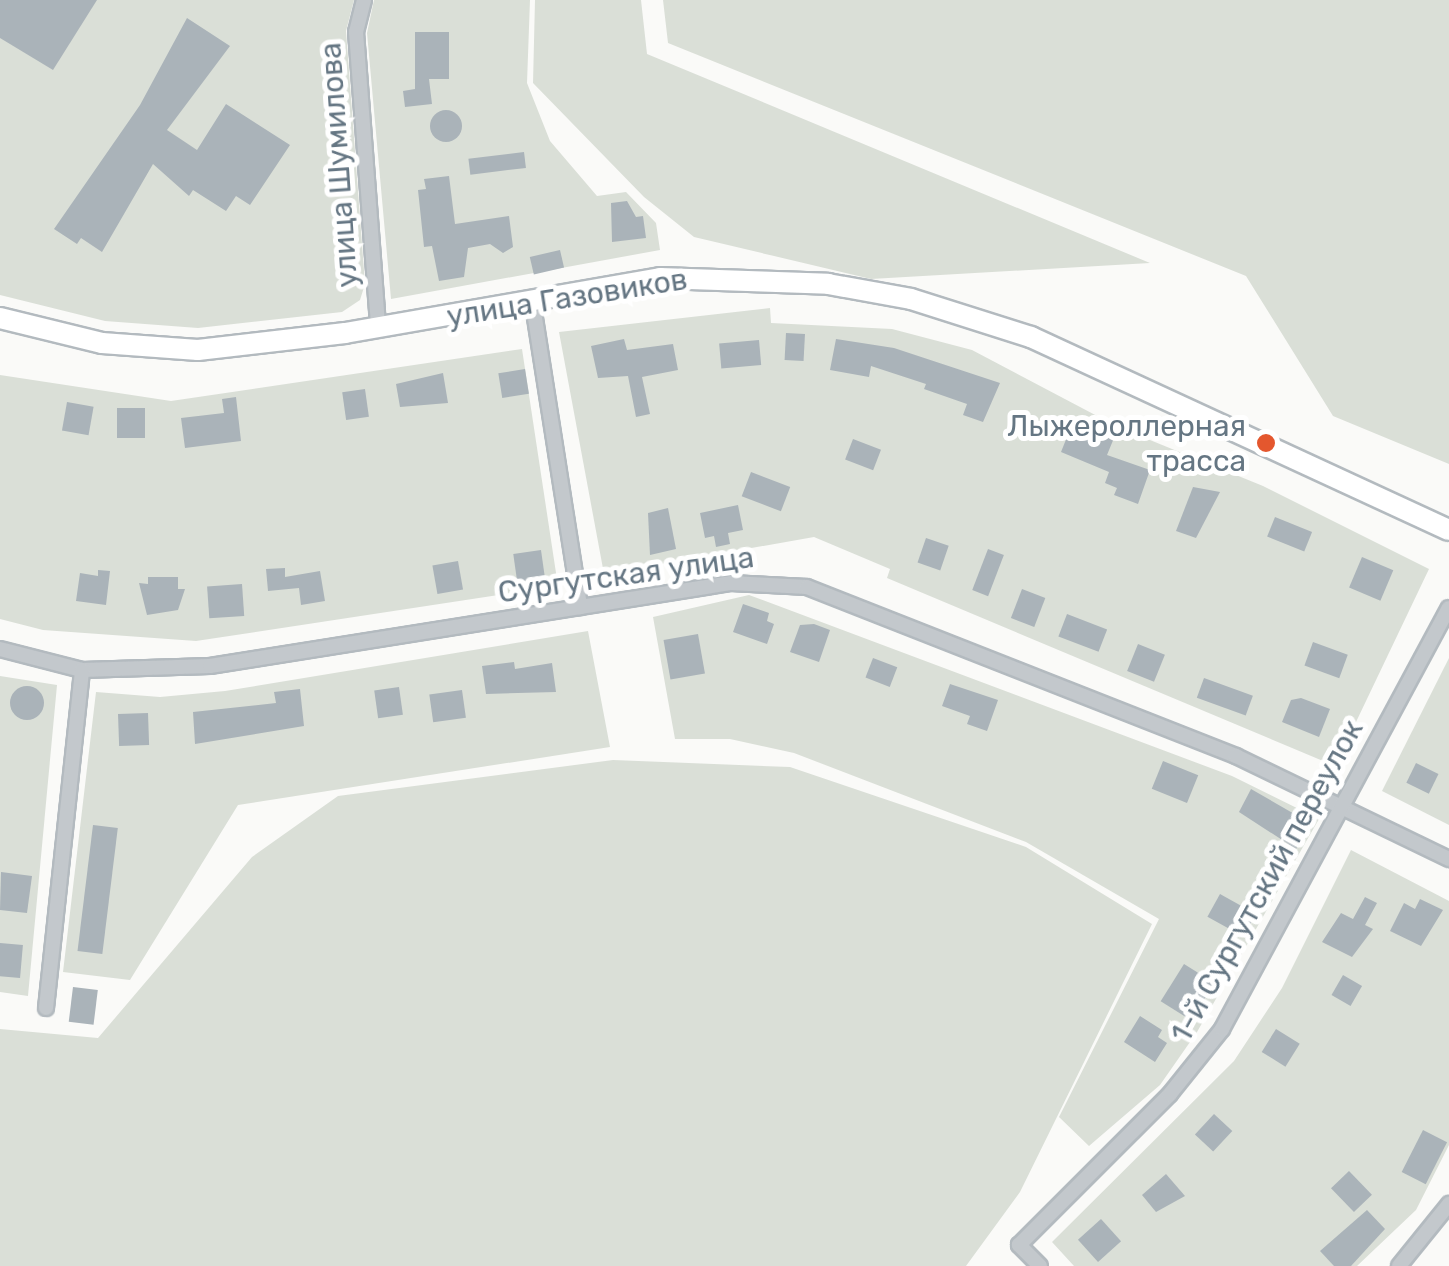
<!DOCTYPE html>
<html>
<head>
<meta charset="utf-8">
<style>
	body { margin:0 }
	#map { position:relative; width:1449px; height:1266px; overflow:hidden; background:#fafaf8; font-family:Rubik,sans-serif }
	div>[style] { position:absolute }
	.green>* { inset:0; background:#dadfd7 }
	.building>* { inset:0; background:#aab3b9; transform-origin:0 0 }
	.round { border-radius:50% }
	.roads { filter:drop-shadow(2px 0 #b3babf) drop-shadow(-2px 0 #b3babf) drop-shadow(0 2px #b3babf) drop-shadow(0 -2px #b3babf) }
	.street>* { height:14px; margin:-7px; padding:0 7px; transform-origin:7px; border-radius:7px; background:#c3c8cc }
	.secondary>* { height:20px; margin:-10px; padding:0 10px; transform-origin:10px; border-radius:10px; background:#fff }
	.dots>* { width:28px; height:28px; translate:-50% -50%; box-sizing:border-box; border:5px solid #fff; border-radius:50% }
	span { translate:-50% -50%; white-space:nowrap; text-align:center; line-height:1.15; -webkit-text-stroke:10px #fff; paint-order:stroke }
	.street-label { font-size:30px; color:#657683 }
	.poi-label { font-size:30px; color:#657683 }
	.right { translate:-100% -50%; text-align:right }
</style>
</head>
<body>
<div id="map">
	<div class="green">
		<div style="clip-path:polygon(0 0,354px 0,346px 31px,365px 284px,360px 300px,342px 312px,198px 328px,105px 321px,0 295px)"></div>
		<div style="clip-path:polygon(374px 0,530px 0,527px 83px,550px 141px,597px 196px,626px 192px,656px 223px,660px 250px,391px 299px,367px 33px)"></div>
		<div style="clip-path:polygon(535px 0,641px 0,647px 54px,1150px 263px,871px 279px,694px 237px,644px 197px,533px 83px)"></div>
		<div style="clip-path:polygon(663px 0,1449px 0,1449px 464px,1333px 416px,1246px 276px,668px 43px)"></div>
		<div style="clip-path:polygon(770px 308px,771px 323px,892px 329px,972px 350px,1118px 427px,1263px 486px,1429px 569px,1335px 766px,887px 578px,890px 569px,814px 537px,604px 574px,559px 332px)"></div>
		<div style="clip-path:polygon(522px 349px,558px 586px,196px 641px,43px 630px,0 619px,0 375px,171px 401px)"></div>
		<div style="clip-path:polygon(749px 595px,1232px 776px,1319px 819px,1197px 1032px,1160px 1085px,1089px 1146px,1059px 1117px,1159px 919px,1026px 842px,794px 753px,730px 739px,675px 739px,653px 617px)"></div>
		<div style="clip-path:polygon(588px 631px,610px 747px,238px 805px,130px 980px,63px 972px,96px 692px,160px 697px,225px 691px)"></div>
		<div style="clip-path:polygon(1449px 658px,1449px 825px,1382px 791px)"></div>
		<div style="clip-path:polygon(0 676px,57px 685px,28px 996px,0 992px)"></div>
		<div style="clip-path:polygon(613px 760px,790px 767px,1026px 847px,1152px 924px,1020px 1192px,966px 1266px,0 1266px,0 1029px,98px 1038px,252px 857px,338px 796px)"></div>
		<div style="clip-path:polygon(1351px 850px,1449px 901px,1449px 1145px,1416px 1210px,1357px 1266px,1074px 1266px,1052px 1242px,1234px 1061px,1282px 988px)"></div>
	</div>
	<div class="building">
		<div style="clip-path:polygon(0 0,97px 0,53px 70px,0 38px)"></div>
		<div style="clip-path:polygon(187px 18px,230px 46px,167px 130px,197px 150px,226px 104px,290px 145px,250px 205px,236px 196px,226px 211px,193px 190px,189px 196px,153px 164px,102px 252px,81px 238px,77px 244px,54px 229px,140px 105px)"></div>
		<div style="clip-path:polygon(415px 32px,449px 32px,449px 79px,429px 79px,432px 104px,405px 107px,403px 91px,415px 89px)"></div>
		<div class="round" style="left:430px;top:110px;width:32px;height:32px"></div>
		<div style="left:524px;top:152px;width:16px;height:56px;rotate:83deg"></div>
		<div style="clip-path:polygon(449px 176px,455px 224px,509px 216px,513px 247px,503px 253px,490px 244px,468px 248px,464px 277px,439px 281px,432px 246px,424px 247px,418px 190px,426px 189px,424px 179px)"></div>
		<div style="clip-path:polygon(627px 201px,636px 217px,643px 216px,646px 238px,612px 242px,611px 203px)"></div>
		<div style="left:560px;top:250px;width:18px;height:31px;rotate:77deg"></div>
		<div style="left:786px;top:333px;width:19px;height:27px;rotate:3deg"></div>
		<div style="clip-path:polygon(624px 339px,627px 350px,673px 344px,678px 370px,642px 377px,650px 414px,636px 417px,628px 376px,598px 378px,591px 346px)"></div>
		<div style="clip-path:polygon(836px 339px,894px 348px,1000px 383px,983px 422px,963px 415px,967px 404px,924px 389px,926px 384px,871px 366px,869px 377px,830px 370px)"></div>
		<div style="left:759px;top:340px;width:25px;height:40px;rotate:85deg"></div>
		<div style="left:525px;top:369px;width:25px;height:27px;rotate:81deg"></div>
		<div style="clip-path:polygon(443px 373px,448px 403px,400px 407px,396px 384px)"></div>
		<div style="left:365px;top:389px;width:28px;height:23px;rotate:82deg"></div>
		<div style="clip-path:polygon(236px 397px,241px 441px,185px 448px,181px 418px,224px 413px,222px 399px)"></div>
		<div style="left:67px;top:402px;width:27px;height:29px;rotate:10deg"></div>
		<div style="left:117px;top:408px;width:28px;height:30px"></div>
		<div style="clip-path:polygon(1073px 422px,1114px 438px,1107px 455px,1150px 470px,1138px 504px,1114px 495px,1117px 488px,1105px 483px,1109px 472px,1061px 452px)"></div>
		<div style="left:853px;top:439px;width:30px;height:22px;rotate:21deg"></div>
		<div style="left:751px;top:472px;width:42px;height:26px;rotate:21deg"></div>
		<div style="clip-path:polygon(1193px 487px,1220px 492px,1196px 538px,1176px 531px)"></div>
		<div style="clip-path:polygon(738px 505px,743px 530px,728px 533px,730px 544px,716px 547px,714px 536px,705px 538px,700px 513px)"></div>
		<div style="clip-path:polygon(668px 508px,676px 549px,650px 555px,648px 513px)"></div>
		<div style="left:1275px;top:517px;width:40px;height:21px;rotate:22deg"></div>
		<div style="left:926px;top:538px;width:24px;height:26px;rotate:19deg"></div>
		<div style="left:988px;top:549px;width:17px;height:44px;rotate:21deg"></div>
		<div style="left:541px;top:550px;width:29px;height:28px;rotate:82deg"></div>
		<div style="left:1362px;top:557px;width:34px;height:33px;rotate:23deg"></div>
		<div style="left:458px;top:561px;width:29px;height:26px;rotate:80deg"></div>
		<div style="clip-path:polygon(285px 568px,285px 577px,320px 571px,325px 601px,301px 605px,299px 588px,268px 591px,266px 569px)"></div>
		<div style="clip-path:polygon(98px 570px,110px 571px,106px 605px,76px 601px,80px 573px,98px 576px)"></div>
		<div style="clip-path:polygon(148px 577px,178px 577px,178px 589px,185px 589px,178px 610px,147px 615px,139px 583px,148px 584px)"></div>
		<div style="left:242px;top:584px;width:32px;height:35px;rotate:86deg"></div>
		<div style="left:1022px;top:589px;width:25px;height:31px;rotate:21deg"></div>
		<div style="clip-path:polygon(743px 604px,769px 613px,767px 621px,774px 624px,767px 644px,733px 632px)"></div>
		<div style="left:1067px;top:614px;width:43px;height:24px;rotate:21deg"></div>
		<div style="clip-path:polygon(814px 624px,830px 630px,819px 662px,790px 652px,800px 625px)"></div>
		<div style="left:698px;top:634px;width:40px;height:35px;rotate:80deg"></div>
		<div style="left:1313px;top:642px;width:37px;height:25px;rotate:20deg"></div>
		<div style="left:1138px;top:644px;width:29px;height:29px;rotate:22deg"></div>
		<div style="left:873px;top:658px;width:26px;height:21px;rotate:21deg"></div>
		<div style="clip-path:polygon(514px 662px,515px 669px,552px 663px,556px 692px,486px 694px,482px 666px)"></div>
		<div style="left:1204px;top:678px;width:52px;height:21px;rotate:20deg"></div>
		<div style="clip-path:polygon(950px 684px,998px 700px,987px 731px,967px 724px,970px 716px,942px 706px)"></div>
		<div class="round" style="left:10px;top:686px;width:34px;height:34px"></div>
		<div style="left:399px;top:687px;width:28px;height:25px;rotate:82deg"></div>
		<div style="clip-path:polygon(300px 689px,304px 726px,195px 744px,193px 712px,276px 703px,274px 692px)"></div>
		<div style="left:462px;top:690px;width:28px;height:33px;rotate:82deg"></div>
		<div style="clip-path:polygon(1301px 698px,1330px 709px,1319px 737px,1282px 722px,1291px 700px)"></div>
		<div style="left:148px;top:713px;width:32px;height:30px;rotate:88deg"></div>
		<div style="left:1163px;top:761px;width:38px;height:30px;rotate:22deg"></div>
		<div style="left:1416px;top:763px;width:25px;height:22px;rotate:26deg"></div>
		<div style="clip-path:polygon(1251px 789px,1310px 823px,1296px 849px,1239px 812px)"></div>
		<div style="left:93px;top:825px;width:25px;height:127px;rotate:7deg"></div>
		<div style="clip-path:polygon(1px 872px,32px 876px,27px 913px,0 910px)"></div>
		<div style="left:1220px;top:894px;width:41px;height:26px;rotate:29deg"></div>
		<div style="clip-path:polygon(1365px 897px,1377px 903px,1365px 925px,1373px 929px,1352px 957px,1322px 942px,1341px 913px,1353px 919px)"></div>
		<div style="clip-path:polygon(1420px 899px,1443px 910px,1421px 946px,1390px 931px,1404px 903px,1415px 909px)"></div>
		<div style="left:0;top:943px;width:23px;height:33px;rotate:5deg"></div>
		<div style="left:1184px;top:964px;width:36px;height:44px;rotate:32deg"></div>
		<div style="left:1343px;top:975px;width:22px;height:23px;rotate:30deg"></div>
		<div style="left:73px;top:987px;width:25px;height:35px;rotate:7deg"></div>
		<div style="clip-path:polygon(1140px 1016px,1162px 1030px,1158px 1037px,1167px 1043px,1155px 1062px,1124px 1042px)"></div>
		<div style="left:1276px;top:1029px;width:28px;height:27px;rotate:32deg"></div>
		<div style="left:1214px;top:1114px;width:25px;height:28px;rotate:43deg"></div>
		<div style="left:1423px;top:1130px;width:27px;height:47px;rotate:27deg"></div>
		<div style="left:1349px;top:1171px;width:33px;height:25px;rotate:46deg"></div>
		<div style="clip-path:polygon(1166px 1174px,1185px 1196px,1156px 1212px,1142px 1195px)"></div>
		<div style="clip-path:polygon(1367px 1210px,1385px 1229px,1351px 1266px,1334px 1266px,1320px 1251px)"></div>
		<div style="left:1101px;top:1219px;width:30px;height:31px;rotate:48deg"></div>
	</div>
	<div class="roads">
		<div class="street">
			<div style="left:364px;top:0;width:33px;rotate:104deg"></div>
			<div style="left:356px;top:32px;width:297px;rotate:85.7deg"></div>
			<div style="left:532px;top:299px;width:312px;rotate:81.1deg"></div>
			<div style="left:0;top:649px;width:85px;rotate:14.4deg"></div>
			<div style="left:82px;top:670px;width:128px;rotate:-1.8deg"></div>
			<div style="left:210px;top:666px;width:528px;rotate:-9.05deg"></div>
			<div style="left:731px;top:583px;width:76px;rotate:3deg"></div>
			<div style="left:807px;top:587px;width:461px;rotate:21.5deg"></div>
			<div style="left:1236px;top:756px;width:237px;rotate:25.8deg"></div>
			<div style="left:46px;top:1008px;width:340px;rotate:-83.9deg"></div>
			<div style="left:1040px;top:1266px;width:30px;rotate:-135deg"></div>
			<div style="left:1019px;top:1245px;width:214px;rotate:-45deg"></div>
			<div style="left:1170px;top:1094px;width:83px;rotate:-51.3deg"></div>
			<div style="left:1222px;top:1029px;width:478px;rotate:-61.7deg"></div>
			<div style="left:1399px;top:1266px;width:80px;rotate:-51.1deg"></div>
		</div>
		<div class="secondary">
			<div style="left:0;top:318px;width:105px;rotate:13.8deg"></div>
			<div style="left:102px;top:343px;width:96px;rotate:4.2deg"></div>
			<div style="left:198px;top:350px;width:148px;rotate:-6.6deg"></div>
			<div style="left:345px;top:333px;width:320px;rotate:-9.9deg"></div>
			<div style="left:660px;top:278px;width:168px;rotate:2deg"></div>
			<div style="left:828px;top:284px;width:84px;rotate:10.2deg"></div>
			<div style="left:911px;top:299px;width:126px;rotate:17.6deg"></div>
			<div style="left:1031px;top:337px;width:460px;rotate:24.8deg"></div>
		</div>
	</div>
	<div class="dots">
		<div style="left:1266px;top:443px;background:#e4572e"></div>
	</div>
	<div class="street-label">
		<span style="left:339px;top:165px;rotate:-94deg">улица Шумилова</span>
		<span style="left:567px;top:298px;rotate:-9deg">улица Газовиков</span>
		<span style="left:626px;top:575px;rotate:-8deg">Сургутская улица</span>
		<span style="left:1267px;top:881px;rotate:-61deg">1-й Сургутский переулок</span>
	</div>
	<div class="poi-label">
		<span class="right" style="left:1246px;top:443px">Лыжероллерная<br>трасса</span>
	</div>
</div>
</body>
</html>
